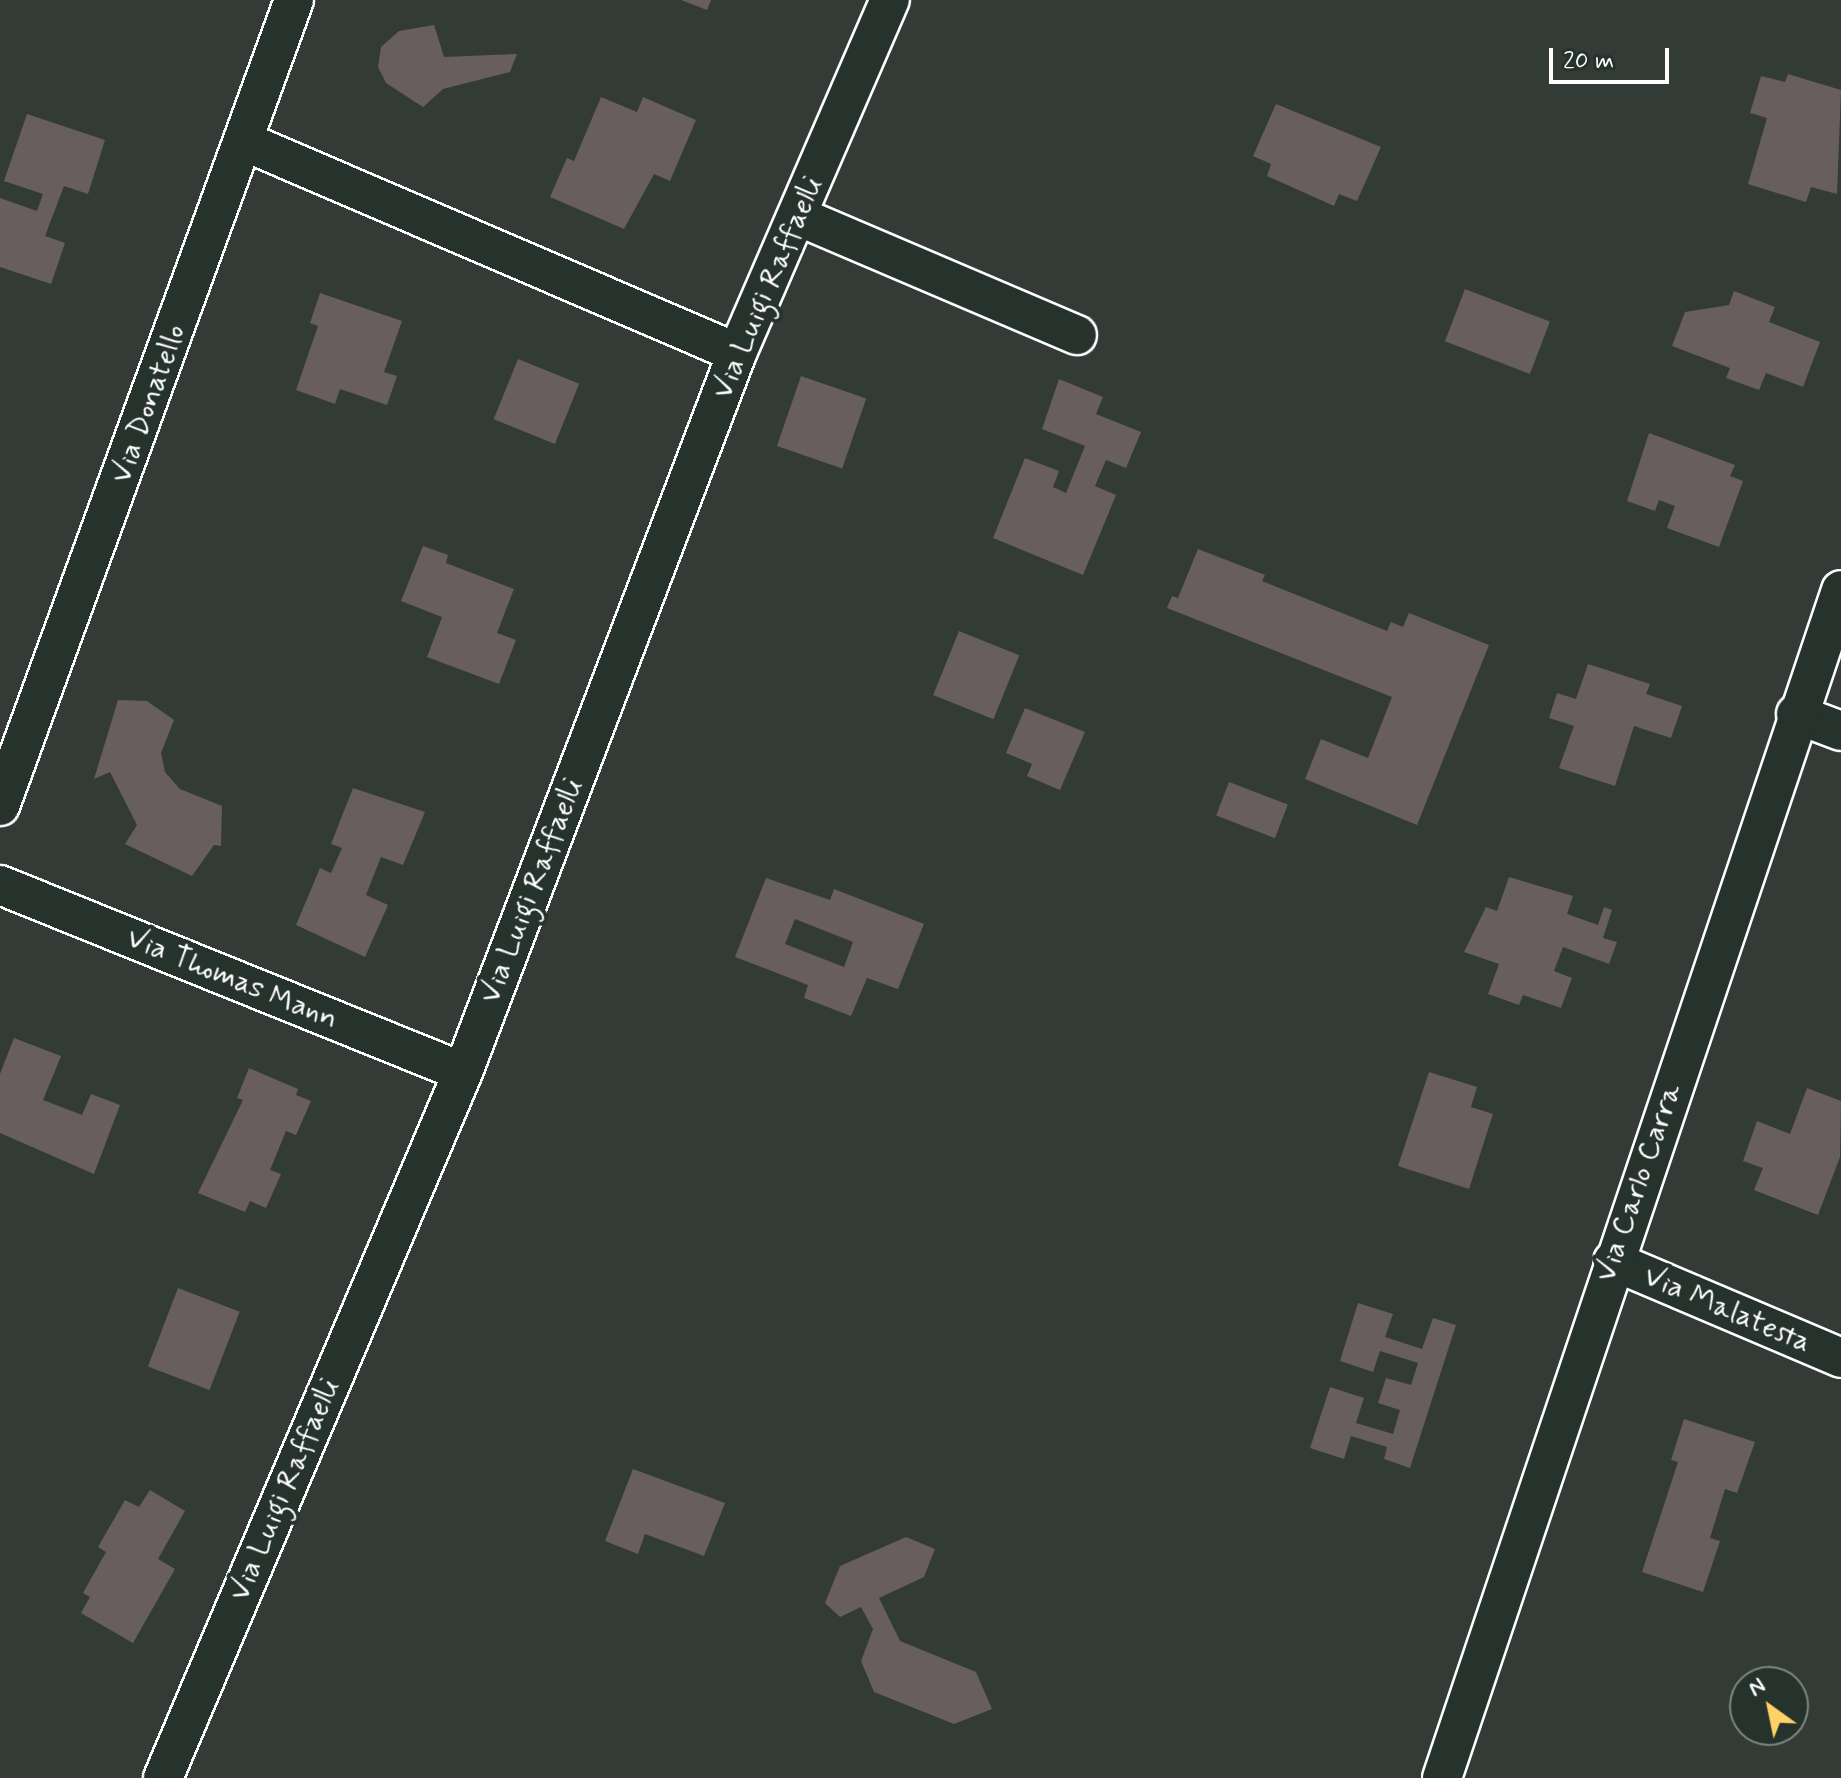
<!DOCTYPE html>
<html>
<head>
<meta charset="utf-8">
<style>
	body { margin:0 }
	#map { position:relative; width:1841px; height:1778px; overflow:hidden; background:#333b37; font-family:Mynerve,sans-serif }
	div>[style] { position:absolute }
	.building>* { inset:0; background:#685d5f; transform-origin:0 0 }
	.roads { filter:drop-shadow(2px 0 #fff) drop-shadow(-2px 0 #fff) drop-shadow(0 2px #fff) drop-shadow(0 -2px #fff) }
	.street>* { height:38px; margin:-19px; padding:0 19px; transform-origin:19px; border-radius:19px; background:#26332d }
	span { translate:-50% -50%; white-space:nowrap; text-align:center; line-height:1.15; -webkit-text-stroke:8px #26332d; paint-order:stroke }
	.street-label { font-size:30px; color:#fff }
	.north { position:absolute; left:1729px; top:1666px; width:80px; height:80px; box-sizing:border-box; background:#26332d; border:2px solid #7d8581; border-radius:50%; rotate:327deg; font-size:22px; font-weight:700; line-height:32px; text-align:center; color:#fff }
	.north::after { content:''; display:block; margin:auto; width:28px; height:36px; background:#ffd166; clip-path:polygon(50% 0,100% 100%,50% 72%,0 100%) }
	.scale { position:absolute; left:1549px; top:48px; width:120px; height:36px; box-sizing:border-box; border:4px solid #fff; border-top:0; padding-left:10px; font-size:24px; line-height:28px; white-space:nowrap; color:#fff; -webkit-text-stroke:6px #26332d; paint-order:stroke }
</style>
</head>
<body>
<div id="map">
	<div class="building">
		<div style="clip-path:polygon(681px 0,711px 0,707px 10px)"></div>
		<div style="clip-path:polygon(434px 25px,444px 57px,517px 54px,510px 72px,443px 89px,423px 107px,386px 83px,378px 67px,381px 47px,399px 31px)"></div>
		<div style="clip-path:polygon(1788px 74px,1841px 90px,1837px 194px,1811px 187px,1806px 202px,1748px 184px,1767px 118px,1750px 113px,1761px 76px,1785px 82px)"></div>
		<div style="clip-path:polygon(601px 97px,637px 112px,643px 97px,696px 120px,670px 181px,654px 174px,624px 229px,550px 197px,567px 158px,574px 161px)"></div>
		<div style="clip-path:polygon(1276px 104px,1381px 147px,1357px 201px,1339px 194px,1334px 206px,1267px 176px,1271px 164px,1253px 156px)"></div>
		<div style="clip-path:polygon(27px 114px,105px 140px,88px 194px,64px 186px,45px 236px,65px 243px,51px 284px,0 267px,0 198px,37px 211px,43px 194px,4px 181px)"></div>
		<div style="left:1465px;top:289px;width:91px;height:56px;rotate:21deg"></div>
		<div style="clip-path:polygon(1734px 291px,1775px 307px,1769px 322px,1820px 342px,1803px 387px,1766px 373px,1759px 390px,1726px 378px,1730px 368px,1672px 346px,1685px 312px,1729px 305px)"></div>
		<div style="clip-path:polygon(320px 293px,402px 321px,384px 372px,397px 376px,387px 405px,340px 389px,335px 404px,296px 390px,318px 326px,310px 323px)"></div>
		<div style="left:518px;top:359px;width:66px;height:65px;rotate:22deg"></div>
		<div style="left:801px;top:376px;width:69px;height:74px;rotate:19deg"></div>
		<div style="clip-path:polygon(1059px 379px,1103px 397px,1096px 414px,1141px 432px,1126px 468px,1106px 460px,1095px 486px,1116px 495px,1083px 575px,993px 538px,1025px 458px,1059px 471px,1053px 487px,1066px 493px,1085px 446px,1042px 429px)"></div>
		<div style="clip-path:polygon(1649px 433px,1735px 465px,1730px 476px,1743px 481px,1719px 547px,1667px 528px,1675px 506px,1659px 500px,1655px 511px,1627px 501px)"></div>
		<div style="clip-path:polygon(423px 546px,448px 555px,446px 563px,514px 589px,497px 633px,516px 640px,499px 684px,427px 657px,442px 617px,401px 601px)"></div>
		<div style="clip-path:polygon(1198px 549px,1265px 575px,1262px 581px,1387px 631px,1391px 622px,1403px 627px,1409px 613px,1489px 645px,1417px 825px,1305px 779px,1321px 739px,1368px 758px,1392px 697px,1167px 608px,1172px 596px,1178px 598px)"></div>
		<div style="left:959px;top:631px;width:65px;height:69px;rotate:22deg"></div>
		<div style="clip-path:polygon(1588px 664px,1650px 684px,1646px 694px,1682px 706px,1671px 738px,1634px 726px,1615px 786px,1559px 768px,1574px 726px,1549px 718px,1557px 693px,1576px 699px)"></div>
		<div style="clip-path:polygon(118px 700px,147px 701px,174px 720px,161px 753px,165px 772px,180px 789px,222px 806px,221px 846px,214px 845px,192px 876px,125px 844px,137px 825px,110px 772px,94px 779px)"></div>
		<div style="clip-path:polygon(1025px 708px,1085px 732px,1060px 790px,1027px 776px,1032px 764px,1006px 753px)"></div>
		<div style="left:1229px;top:782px;width:63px;height:36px;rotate:21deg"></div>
		<div style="clip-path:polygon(353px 788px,425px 812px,403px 865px,381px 857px,366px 895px,388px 905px,365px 957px,296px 925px,320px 868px,331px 873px,342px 848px,331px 844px)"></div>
		<div style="clip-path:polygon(1509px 877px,1573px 896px,1567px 914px,1598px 925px,1604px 907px,1612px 910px,1603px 938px,1617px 942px,1609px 964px,1563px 947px,1554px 971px,1572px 978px,1561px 1008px,1523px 995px,1519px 1005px,1488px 994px,1499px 964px,1464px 952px,1486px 907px,1497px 911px)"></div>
		<div style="clip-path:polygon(evenodd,766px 878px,830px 900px,834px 889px,924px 924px,898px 989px,867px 978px,851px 1016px,804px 998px,808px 985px,735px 957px,766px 878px,795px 919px,853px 942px,844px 967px,785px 944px,795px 919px)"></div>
		<div style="clip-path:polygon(14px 1038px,61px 1056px,43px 1100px,82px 1115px,91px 1094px,120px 1105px,94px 1174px,0 1133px,0 1074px)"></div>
		<div style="clip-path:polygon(249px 1068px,298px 1089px,296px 1095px,311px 1101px,296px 1135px,286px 1131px,270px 1170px,281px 1174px,266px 1208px,250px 1201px,245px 1212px,198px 1193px,243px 1100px,237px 1098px)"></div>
		<div style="clip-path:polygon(1429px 1072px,1477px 1087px,1471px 1107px,1493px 1114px,1469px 1189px,1398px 1166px)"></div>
		<div style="clip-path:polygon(1807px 1088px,1841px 1101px,1840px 1157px,1818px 1215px,1754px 1190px,1763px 1168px,1743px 1161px,1757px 1121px,1790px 1134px)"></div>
		<div style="left:178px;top:1288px;width:66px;height:84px;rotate:21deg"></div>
		<div style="clip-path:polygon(1358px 1303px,1393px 1314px,1385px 1337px,1422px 1349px,1433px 1318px,1456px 1325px,1410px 1468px,1384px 1459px,1387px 1447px,1351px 1436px,1344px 1459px,1310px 1448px,1330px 1387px,1364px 1398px,1356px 1423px,1393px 1434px,1400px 1410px,1378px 1403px,1386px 1378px,1411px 1385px,1418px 1363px,1380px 1351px,1373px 1372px,1340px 1361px)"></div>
		<div style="clip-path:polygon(1684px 1419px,1755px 1442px,1737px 1493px,1725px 1489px,1710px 1538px,1720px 1541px,1703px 1592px,1642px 1572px,1678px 1462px,1671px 1460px)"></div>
		<div style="clip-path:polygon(633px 1469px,725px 1503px,704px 1556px,645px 1534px,638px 1554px,605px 1541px)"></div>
		<div style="clip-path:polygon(150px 1490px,185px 1511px,158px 1559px,175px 1569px,133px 1643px,81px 1613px,90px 1597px,83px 1593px,106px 1552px,98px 1547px,125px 1500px,139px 1507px)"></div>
		<div style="clip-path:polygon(906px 1537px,935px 1549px,924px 1577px,879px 1598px,900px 1641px,976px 1672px,992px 1709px,954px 1724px,874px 1692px,861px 1661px,873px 1629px,861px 1607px,840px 1617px,825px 1603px,840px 1566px)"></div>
	</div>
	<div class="roads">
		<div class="street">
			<div style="left:246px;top:142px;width:534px;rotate:23.25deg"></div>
			<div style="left:800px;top:217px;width:301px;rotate:23.1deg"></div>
			<div style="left:1796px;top:714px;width:48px;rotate:20.7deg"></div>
			<div style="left:0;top:806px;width:858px;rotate:-69.96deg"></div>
			<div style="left:0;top:885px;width:499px;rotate:22deg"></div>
			<div style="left:1613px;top:1261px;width:248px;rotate:23deg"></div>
			<div style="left:163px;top:1778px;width:767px;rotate:-66.98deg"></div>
			<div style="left:463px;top:1072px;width:769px;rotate:-69.14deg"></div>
			<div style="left:737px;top:353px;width:385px;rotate:-66.6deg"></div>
			<div style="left:1442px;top:1778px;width:1253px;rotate:-71.43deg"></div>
		</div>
	</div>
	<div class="street-label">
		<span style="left:768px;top:288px;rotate:-67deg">Via Luigi Raffaelli</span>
		<span style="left:149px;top:404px;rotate:-70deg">Via Donatello</span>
		<span style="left:532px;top:891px;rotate:-69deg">Via Luigi Raffaelli</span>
		<span style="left:232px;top:979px;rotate:22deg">Via Thomas Mann</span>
		<span style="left:1639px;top:1183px;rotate:-71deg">Via Carlo Carra</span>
		<span style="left:1727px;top:1310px;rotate:23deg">Via Malatesta</span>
		<span style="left:285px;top:1490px;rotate:-67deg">Via Luigi Raffaelli</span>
	</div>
	<div class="north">N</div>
	<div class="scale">20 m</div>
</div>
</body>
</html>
